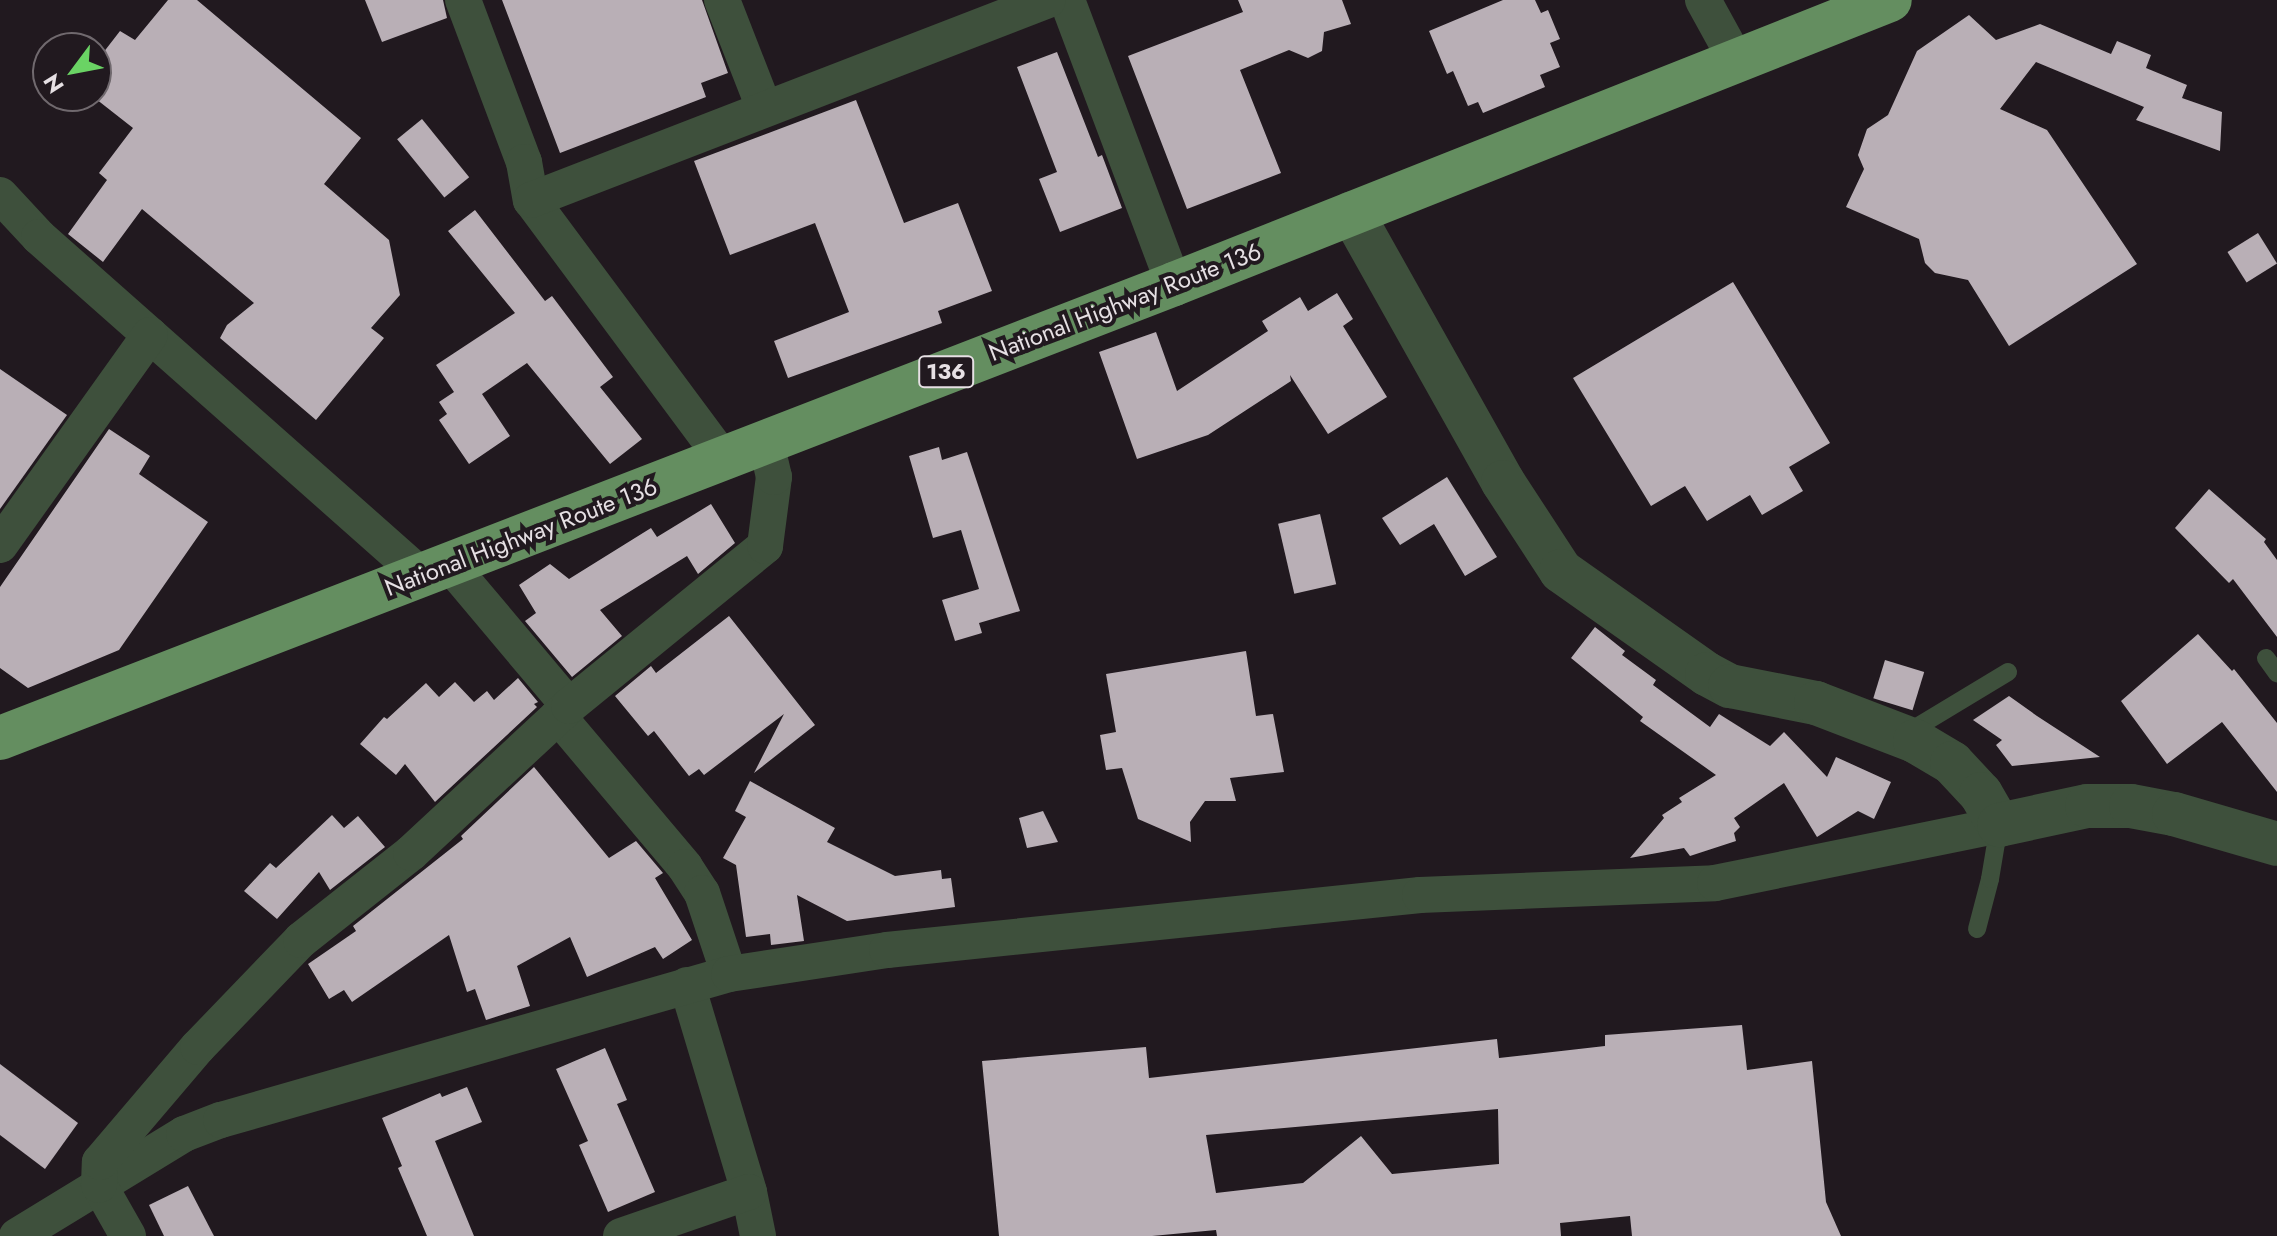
<!DOCTYPE html>
<html>
<head>
<meta charset="utf-8">
<style>
	body { margin:0 }
	#map { position:relative; width:2277px; height:1236px; overflow:hidden; background:#21191f; font-family:Jost,sans-serif }
	div>[style] { position:absolute }
	.building>* { inset:0; background:#b9afb6; transform-origin:0 0 }
	.service>* { height:18px; margin:-9px; padding:0 9px; transform-origin:9px; border-radius:9px; background:#3e503c }
	.minor>* { height:36px; margin:-18px; padding:0 18px; transform-origin:18px; border-radius:18px; background:#3e503c }
	.tertiary>* { height:44px; margin:-22px; padding:0 22px; transform-origin:22px; border-radius:22px; background:#3e503c }
	.trunk>* { height:44px; margin:-22px; padding:0 22px; transform-origin:22px; border-radius:22px; background:#648e60 }
	span { translate:-50% -50%; white-space:nowrap; text-align:center; line-height:1.15; -webkit-text-stroke:8px #21191f; paint-order:stroke }
	.shield-label span { padding:2px 6px; background:#21191f; border:2px solid; border-radius:6px; -webkit-text-stroke-width:0 }
	.shield-label { font-size:22px; color:#e6e0e4; font-weight:700 }
	.street-label { font-size:24px; color:#e6e0e4 }
	.north { position:absolute; left:32px; top:32px; width:80px; height:80px; box-sizing:border-box; background:#21191f; border:2px solid #70696e; border-radius:50%; rotate:238deg; font-size:22px; font-weight:700; line-height:32px; text-align:center; color:#e6e0e4 }
	.north::after { content:''; display:block; margin:auto; width:28px; height:36px; background:#6ad364; clip-path:polygon(50% 0,100% 100%,50% 72%,0 100%) }
</style>
</head>
<body>
<div id="map">
	<div class="building">
		<div style="clip-path:polygon(168px 0,197px 0,361px 138px,324px 184px,389px 240px,400px 295px,371px 328px,384px 338px,316px 420px,220px 338px,227px 325px,254px 303px,142px 209px,103px 262px,68px 234px,107px 180px,99px 173px,133px 128px,96px 99px,96px 62px,120px 31px,135px 40px)"></div>
		<div style="clip-path:polygon(365px 0,443px 0,447px 18px,382px 42px)"></div>
		<div style="clip-path:polygon(502px 0,702px 0,728px 73px,701px 83px,706px 97px,560px 153px)"></div>
		<div style="clip-path:polygon(1238px 0,1342px 0,1351px 24px,1324px 32px,1322px 51px,1308px 58px,1289px 50px,1240px 70px,1281px 173px,1187px 209px,1128px 56px,1243px 12px)"></div>
		<div style="clip-path:polygon(1503px 0,1535px 0,1541px 13px,1548px 10px,1560px 39px,1550px 43px,1560px 67px,1540px 75px,1545px 87px,1483px 113px,1478px 102px,1468px 106px,1453px 71px,1447px 74px,1429px 31px)"></div>
		<div style="clip-path:polygon(1969px 15px,1996px 40px,2040px 24px,2111px 54px,2117px 41px,2151px 55px,2146px 68px,2187px 85px,2182px 98px,2222px 112px,2220px 151px,2136px 120px,2144px 107px,2036px 62px,2000px 109px,2047px 130px,2137px 264px,2009px 346px,1968px 280px,1935px 273px,1925px 263px,1919px 239px,1846px 207px,1864px 169px,1858px 155px,1867px 129px,1888px 115px,1917px 51px)"></div>
		<div style="clip-path:polygon(1057px 52px,1098px 157px,1102px 155px,1122px 208px,1060px 232px,1039px 179px,1057px 172px,1017px 67px)"></div>
		<div style="clip-path:polygon(856px 100px,904px 223px,958px 203px,992px 291px,938px 311px,942px 323px,788px 378px,774px 341px,849px 312px,815px 223px,730px 255px,694px 161px)"></div>
		<div style="left:422px;top:119px;width:75px;height:32px;rotate:51deg"></div>
		<div style="clip-path:polygon(475px 210px,545px 301px,552px 296px,613px 377px,600px 387px,642px 439px,610px 464px,527px 363px,482px 394px,510px 436px,469px 464px,439px 420px,447px 414px,439px 402px,454px 392px,436px 365px,515px 313px,448px 231px)"></div>
		<div style="left:2258px;top:233px;width:36px;height:36px;rotate:58deg"></div>
		<div style="clip-path:polygon(1733px 282px,1830px 443px,1789px 467px,1803px 491px,1762px 515px,1750px 495px,1707px 521px,1685px 486px,1651px 506px,1573px 378px)"></div>
		<div style="clip-path:polygon(1337px 293px,1353px 319px,1343px 326px,1387px 397px,1328px 434px,1290px 375px,1291px 381px,1208px 435px,1137px 459px,1099px 352px,1156px 332px,1177px 391px,1268px 331px,1262px 321px,1300px 297px,1308px 311px)"></div>
		<div style="clip-path:polygon(0 369px,67px 415px,0 509px)"></div>
		<div style="clip-path:polygon(109px 429px,150px 456px,139px 474px,208px 522px,119px 650px,28px 688px,0 668px,0 587px)"></div>
		<div style="clip-path:polygon(939px 447px,942px 460px,967px 452px,1020px 611px,979px 623px,982px 633px,955px 641px,942px 600px,979px 589px,961px 530px,933px 538px,909px 456px)"></div>
		<div style="clip-path:polygon(1447px 477px,1497px 557px,1465px 576px,1434px 524px,1400px 545px,1382px 518px)"></div>
		<div style="clip-path:polygon(2209px 489px,2266px 539px,2264px 542px,2277px 560px,2277px 637px,2233px 579px,2229px 583px,2175px 528px)"></div>
		<div style="clip-path:polygon(711px 504px,735px 543px,698px 574px,687px 556px,600px 610px,622px 636px,572px 677px,525px 621px,536px 613px,519px 585px,550px 564px,569px 579px,651px 528px,657px 537px)"></div>
		<div style="left:1320px;top:514px;width:72px;height:43px;rotate:77deg"></div>
		<div style="clip-path:polygon(729px 616px,815px 725px,754px 773px,784px 714px,704px 775px,699px 769px,689px 776px,654px 731px,648px 736px,615px 696px,651px 666px,656px 673px)"></div>
		<div style="clip-path:polygon(1595px 627px,1625px 651px,1622px 655px,1656px 680px,1653px 685px,1710px 727px,1719px 714px,1770px 746px,1784px 732px,1827px 777px,1836px 757px,1891px 782px,1874px 819px,1858px 811px,1817px 837px,1784px 783px,1734px 818px,1740px 827px,1734px 833px,1736px 841px,1690px 856px,1684px 848px,1630px 858px,1664px 818px,1662px 815px,1682px 802px,1679px 798px,1716px 775px,1640px 721px,1643px 717px,1571px 658px)"></div>
		<div style="clip-path:polygon(2198px 634px,2232px 671px,2234px 669px,2277px 723px,2277px 792px,2222px 722px,2167px 764px,2121px 701px)"></div>
		<div style="clip-path:polygon(1246px 651px,1256px 716px,1273px 714px,1284px 772px,1230px 778px,1236px 801px,1205px 801px,1190px 822px,1191px 842px,1138px 819px,1122px 768px,1106px 770px,1100px 735px,1116px 732px,1106px 674px)"></div>
		<div style="left:1885px;top:660px;width:41px;height:40px;rotate:17deg"></div>
		<div style="clip-path:polygon(518px 678px,538px 702px,534px 704px,537px 707px,435px 802px,405px 764px,396px 775px,360px 744px,384px 717px,387px 719px,426px 683px,439px 697px,455px 682px,474px 702px,487px 691px,494px 700px)"></div>
		<div style="clip-path:polygon(2009px 696px,2037px 716px,2100px 757px,2012px 766px,1996px 745px,2002px 740px,1973px 720px)"></div>
		<div style="clip-path:polygon(534px 767px,609px 858px,636px 841px,663px 873px,655px 878px,692px 940px,663px 959px,655px 947px,587px 977px,570px 937px,517px 966px,530px 1006px,486px 1020px,475px 989px,467px 992px,449px 935px,352px 1002px,344px 990px,329px 999px,308px 964px,356px 931px,353px 926px,463px 839px,461px 836px)"></div>
		<div style="clip-path:polygon(750px 781px,835px 828px,827px 842px,895px 876px,941px 870px,942px 879px,951px 878px,955px 907px,847px 921px,797px 895px,804px 941px,771px 945px,770px 934px,746px 937px,736px 865px,723px 858px,746px 817px,735px 811px)"></div>
		<div style="clip-path:polygon(1043px 811px,1058px 842px,1027px 848px,1019px 818px)"></div>
		<div style="clip-path:polygon(332px 815px,344px 828px,358px 816px,385px 847px,330px 890px,319px 872px,277px 919px,244px 891px,270px 863px,276px 868px)"></div>
		<div style="clip-path:polygon(evenodd,1742px 1025px,1747px 1070px,1812px 1061px,1826px 1202px,1841px 1236px,1632px 1236px,1630px 1216px,1560px 1223px,1561px 1236px,1217px 1236px,1216px 1230px,1152px 1236px,999px 1236px,982px 1061px,1146px 1047px,1149px 1078px,1497px 1039px,1499px 1058px,1605px 1046px,1605px 1035px,1742px 1025px,1498px 1109px,1499px 1164px,1392px 1174px,1361px 1136px,1303px 1183px,1216px 1193px,1206px 1135px,1498px 1109px)"></div>
		<div style="clip-path:polygon(605px 1048px,627px 1100px,617px 1104px,655px 1192px,608px 1212px,579px 1145px,588px 1141px,556px 1069px)"></div>
		<div style="clip-path:polygon(0 1064px,78px 1123px,45px 1169px,0 1135px)"></div>
		<div style="clip-path:polygon(467px 1087px,482px 1122px,435px 1141px,474px 1236px,427px 1236px,398px 1168px,402px 1166px,382px 1118px,440px 1093px,442px 1097px)"></div>
		<div style="clip-path:polygon(188px 1186px,214px 1236px,164px 1236px,149px 1205px)"></div>
	</div>
	<div class="service">
		<div style="left:2266px;top:658px;width:19px;rotate:54deg"></div>
		<div style="left:1907px;top:733px;width:118px;rotate:-31.1deg"></div>
		<div style="left:1977px;top:929px;width:52px;rotate:-75.4deg"></div>
		<div style="left:1990px;top:879px;width:55px;rotate:-80.5deg"></div>
	</div>
	<div class="minor">
		<div style="left:463px;top:0;width:173px;rotate:69.4deg"></div>
		<div style="left:524px;top:162px;width:39px;rotate:80deg"></div>
		<div style="left:531px;top:200px;width:320px;rotate:53.4deg"></div>
		<div style="left:722px;top:0;width:116px;rotate:68.7deg"></div>
		<div style="left:1067px;top:0;width:303px;rotate:69.4deg"></div>
		<div style="left:1703px;top:0;width:68px;rotate:61.2deg"></div>
		<div style="left:0;top:195px;width:57px;rotate:47.1deg"></div>
		<div style="left:39px;top:237px;width:511px;rotate:41.51deg"></div>
		<div style="left:531px;top:200px;width:554px;rotate:-21.15deg"></div>
		<div style="left:0;top:545px;width:258px;rotate:-54.5deg"></div>
		<div style="left:451px;top:566px;width:183px;rotate:49.9deg"></div>
		<div style="left:558px;top:716px;width:197px;rotate:49.9deg"></div>
		<div style="left:685px;top:867px;width:31px;rotate:57deg"></div>
		<div style="left:702px;top:893px;width:85px;rotate:71.6deg"></div>
		<div style="left:687px;top:985px;width:216px;rotate:73.3deg"></div>
		<div style="left:749px;top:1192px;width:45px;rotate:78.4deg"></div>
		<div style="left:17px;top:1236px;width:196px;rotate:-31.4deg"></div>
		<div style="left:184px;top:1134px;width:40px;rotate:-21deg"></div>
		<div style="left:221px;top:1120px;width:529px;rotate:-16.03deg"></div>
		<div style="left:729px;top:974px;width:160px;rotate:-8.6deg"></div>
		<div style="left:887px;top:950px;width:536px;rotate:-5.89deg"></div>
		<div style="left:1420px;top:895px;width:295px;rotate:-2.3deg"></div>
		<div style="left:1715px;top:883px;width:290px;rotate:-11.5deg"></div>
		<div style="left:128px;top:1236px;width:59px;rotate:-119.6deg"></div>
		<div style="left:99px;top:1185px;width:23px;rotate:-88deg"></div>
		<div style="left:100px;top:1162px;width:151px;rotate:-49.6deg"></div>
		<div style="left:198px;top:1047px;width:149px;rotate:-46.1deg"></div>
		<div style="left:301px;top:940px;width:140px;rotate:-38.3deg"></div>
		<div style="left:411px;top:853px;width:216px;rotate:-42.9deg"></div>
		<div style="left:569px;top:706px;width:253px;rotate:-39.2deg"></div>
		<div style="left:765px;top:546px;width:70px;rotate:-82.6deg"></div>
		<div style="left:774px;top:477px;width:37px;rotate:-103deg"></div>
		<div style="left:621px;top:1236px;width:135px;rotate:-19deg"></div>
	</div>
	<div class="tertiary">
		<div style="left:1352px;top:213px;width:308px;rotate:60.7deg"></div>
		<div style="left:1503px;top:482px;width:106px;rotate:56.9deg"></div>
		<div style="left:1561px;top:571px;width:179px;rotate:35.2deg"></div>
		<div style="left:1707px;top:674px;width:26px;rotate:28deg"></div>
		<div style="left:1730px;top:686px;width:88px;rotate:11.2deg"></div>
		<div style="left:1816px;top:703px;width:106px;rotate:21deg"></div>
		<div style="left:1915px;top:741px;width:43px;rotate:30.7deg"></div>
		<div style="left:1952px;top:763px;width:42px;rotate:46.9deg"></div>
		<div style="left:1981px;top:794px;width:36px;rotate:60deg"></div>
		<div style="left:1999px;top:825px;width:90px;rotate:-12.2deg"></div>
		<div style="left:2087px;top:806px;width:44px"></div>
		<div style="left:2131px;top:806px;width:44px;rotate:10.5deg"></div>
		<div style="left:2174px;top:814px;width:107px;rotate:16.2deg"></div>
	</div>
	<div class="trunk">
		<div style="left:0;top:738px;width:1259px;rotate:-21.14deg"></div>
		<div style="left:1174px;top:284px;width:770px;rotate:-21.64deg"></div>
	</div>
	<div class="shield-label">
		<span style="left:946px;top:372px">136</span>
	</div>
	<div class="street-label">
		<span style="left:1125px;top:302px;rotate:-21deg">National Highway Route 136</span>
		<span style="left:521px;top:537px;rotate:-21deg">National Highway Route 136</span>
	</div>
	<div class="north">N</div>
</div>
</body>
</html>
